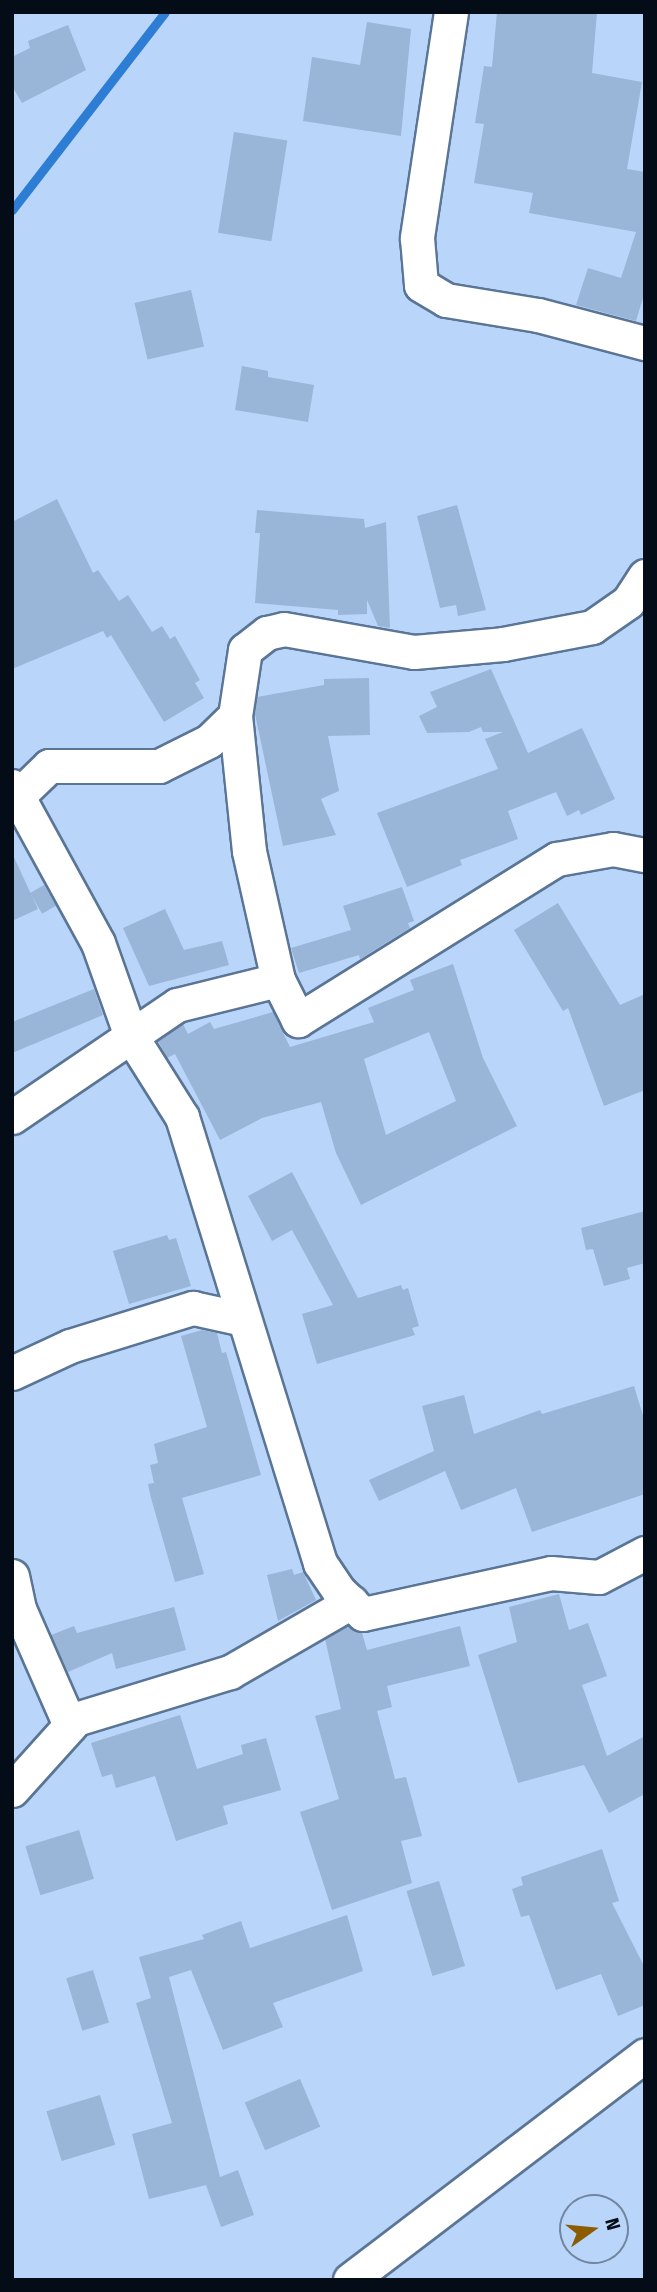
<!DOCTYPE html>
<html>
<head>
<meta charset="utf-8">
<style>
	body { margin:0 }
	#map { position:relative; width:657px; height:2292px; overflow:hidden; background:#b9d6fa; font-family:"Fira Sans Condensed",sans-serif }
	div>[style] { position:absolute }
	.stream>* { height:9px; margin:-4.5px; padding:0 4.5px; transform-origin:4.5px; border-radius:4.5px; background:#2e7dd5 }
	.building>* { inset:0; background:#99b5d8; transform-origin:0 0 }
	.roads { filter:drop-shadow(2px 0 #5a7595) drop-shadow(-2px 0 #5a7595) drop-shadow(0 2px #5a7595) drop-shadow(0 -2px #5a7595) }
	.minor>* { height:33px; margin:-16.5px; padding:0 16.5px; transform-origin:16.5px; border-radius:16.5px; background:#fff }
	span { translate:-50% -50%; white-space:nowrap; text-align:center; line-height:1.15; -webkit-text-stroke:7px #b9d6fa; paint-order:stroke }
	.frame { position:absolute; inset:0; border:14px solid #040c18; pointer-events:none }
	.north { position:absolute; left:559px; top:2194px; width:70px; height:70px; box-sizing:border-box; background:#b9d6fa; border:2px solid #7185a0; border-radius:50%; rotate:75deg; font-size:19px; font-weight:700; line-height:28px; text-align:center; color:#040c18 }
	.north::after { content:''; display:block; margin:auto; width:24px; height:32px; background:#8b5c01; clip-path:polygon(50% 0,100% 100%,50% 72%,0 100%) }
</style>
</head>
<body>
<div id="map">
	<div class="stream">
		<div style="left:12px;top:210px;width:250px;rotate:-52.3deg"></div>
	</div>
	<div class="building">
		<div style="clip-path:polygon(497px 12px,597px 12px,592px 73px,642px 82px,627px 169px,645px 172px,645px 291px,636px 321px,576px 305px,588px 268px,621px 278px,636px 232px,529px 213px,533px 193px,474px 183px,484px 124px,475px 123px,484px 66px,492px 67px)"></div>
		<div style="clip-path:polygon(367px 22px,411px 29px,401px 136px,303px 121px,312px 57px,360px 65px)"></div>
		<div style="clip-path:polygon(68px 25px,86px 70px,22px 103px,12px 86px,12px 57px,30px 48px,28px 41px)"></div>
		<div style="left:234px;top:132px;width:54px;height:102px;rotate:9deg"></div>
		<div style="left:191px;top:290px;width:58px;height:58px;rotate:77deg"></div>
		<div style="clip-path:polygon(242px 366px,268px 371px,268px 377px,314px 385px,308px 422px,235px 410px)"></div>
		<div style="clip-path:polygon(57px 499px,93px 573px,98px 570px,119px 601px,128px 595px,152px 632px,162px 626px,170px 639px,175px 636px,200px 680px,195px 683px,204px 698px,164px 722px,111px 635px,107px 638px,103px 631px,12px 669px,12px 522px)"></div>
		<div style="clip-path:polygon(457px 505px,486px 610px,458px 616px,456px 605px,440px 608px,417px 516px)"></div>
		<div style="clip-path:polygon(257px 510px,364px 519px,365px 528px,386px 522px,390px 628px,378px 626px,367px 600px,367px 614px,338px 615px,338px 610px,255px 603px,260px 533px,255px 533px)"></div>
		<div style="clip-path:polygon(491px 669px,528px 753px,582px 728px,615px 799px,581px 815px,579px 810px,567px 816px,556px 792px,508px 811px,518px 839px,460px 860px,462px 865px,407px 887px,377px 813px,498px 769px,485px 739px,503px 732px,483px 732px,481px 727px,469px 732px,427px 733px,419px 716px,437px 707px,430px 692px)"></div>
		<div style="clip-path:polygon(369px 678px,370px 735px,328px 736px,339px 791px,321px 799px,336px 835px,283px 846px,255px 714px,257px 697px,324px 685px,324px 679px)"></div>
		<div style="clip-path:polygon(12px 853px,38px 909px,12px 921px)"></div>
		<div style="left:44px;top:885px;width:24px;height:16px;rotate:60deg"></div>
		<div style="clip-path:polygon(402px 887px,414px 921px,408px 923px,410px 928px,360px 959px,359px 955px,299px 973px,291px 948px,351px 930px,343px 906px)"></div>
		<div style="clip-path:polygon(558px 903px,620px 1005px,645px 994px,645px 1090px,604px 1106px,568px 1008px,563px 1011px,514px 930px)"></div>
		<div style="clip-path:polygon(165px 909px,184px 950px,222px 941px,229px 965px,149px 986px,123px 928px)"></div>
		<div style="clip-path:polygon(evenodd,453px 964px,483px 1058px,517px 1126px,361px 1205px,336px 1153px,321px 1102px,262px 1118px,220px 1140px,175px 1054px,167px 1058px,158px 1041px,183px 1024px,188px 1034px,210px 1022px,214px 1029px,273px 1012px,290px 1047px,374px 1022px,368px 1008px,414px 990px,410px 980px,453px 964px,429px 1032px,456px 1101px,386px 1135px,364px 1059px,429px 1032px)"></div>
		<div style="clip-path:polygon(94px 989px,103px 1015px,12px 1053px,12px 1022px)"></div>
		<div style="clip-path:polygon(292px 1172px,358px 1298px,401px 1285px,403px 1290px,408px 1288px,419px 1326px,412px 1328px,415px 1335px,317px 1364px,302px 1314px,333px 1305px,292px 1230px,272px 1241px,248px 1196px)"></div>
		<div style="clip-path:polygon(645px 1211px,645px 1263px,627px 1268px,630px 1279px,604px 1286px,593px 1249px,586px 1250px,581px 1228px)"></div>
		<div style="clip-path:polygon(167px 1235px,169px 1240px,176px 1238px,191px 1286px,129px 1304px,113px 1251px)"></div>
		<div style="clip-path:polygon(202px 1330px,217px 1333px,222px 1353px,226px 1352px,261px 1475px,182px 1498px,204px 1574px,175px 1582px,151px 1498px,148px 1484px,154px 1483px,150px 1465px,158px 1463px,154px 1444px,207px 1427px,181px 1336px)"></div>
		<div style="clip-path:polygon(634px 1386px,645px 1422px,645px 1494px,532px 1532px,516px 1488px,461px 1510px,445px 1471px,379px 1501px,369px 1480px,434px 1451px,422px 1406px,464px 1395px,474px 1434px,540px 1410px,542px 1414px)"></div>
		<div style="clip-path:polygon(292px 1569px,294px 1575px,303px 1572px,316px 1600px,278px 1621px,267px 1575px)"></div>
		<div style="clip-path:polygon(559px 1594px,569px 1630px,588px 1623px,607px 1676px,582px 1685px,607px 1756px,645px 1736px,645px 1794px,609px 1813px,584px 1765px,518px 1783px,478px 1655px,517px 1642px,509px 1607px)"></div>
		<div style="clip-path:polygon(174px 1607px,186px 1650px,116px 1669px,112px 1653px,68px 1672px,51px 1635px,74px 1626px,77px 1633px)"></div>
		<div style="clip-path:polygon(348px 1626px,362px 1633px,367px 1650px,460px 1626px,470px 1666px,387px 1686px,392px 1707px,377px 1711px,395px 1779px,406px 1777px,422px 1836px,401px 1841px,412px 1883px,332px 1910px,300px 1812px,339px 1799px,315px 1716px,341px 1709px,325px 1639px)"></div>
		<div style="clip-path:polygon(180px 1715px,197px 1769px,243px 1754px,241px 1745px,266px 1738px,281px 1790px,223px 1806px,228px 1824px,176px 1841px,155px 1776px,116px 1788px,112px 1774px,102px 1777px,91px 1743px)"></div>
		<div style="left:79px;top:1830px;width:51px;height:56px;rotate:73deg"></div>
		<div style="clip-path:polygon(602px 1849px,619px 1901px,612px 1903px,645px 1968px,645px 2005px,618px 2016px,601px 1974px,556px 1990px,529px 1915px,521px 1917px,512px 1889px,523px 1885px,521px 1877px)"></div>
		<div style="left:439px;top:1881px;width:89px;height:34px;rotate:73deg"></div>
		<div style="clip-path:polygon(347px 1915px,363px 1971px,273px 2003px,283px 2027px,223px 2050px,191px 1970px,169px 1977px,220px 2177px,238px 2170px,254px 2215px,221px 2227px,206px 2185px,149px 2199px,132px 2134px,172px 2123px,136px 2003px,151px 1998px,139px 1957px,204px 1939px,202px 1935px,241px 1921px,250px 1948px)"></div>
		<div style="left:93px;top:1970px;width:55px;height:28px;rotate:73deg"></div>
		<div style="left:300px;top:2079px;width:52px;height:60px;rotate:67deg"></div>
		<div style="left:100px;top:2095px;width:52px;height:56px;rotate:73deg"></div>
	</div>
	<div class="roads">
		<div class="minor">
			<div style="left:451px;top:12px;width:229px;rotate:98.6deg"></div>
			<div style="left:417px;top:238px;width:47px;rotate:85.1deg"></div>
			<div style="left:421px;top:285px;width:29px;rotate:31deg"></div>
			<div style="left:446px;top:300px;width:93px;rotate:9.3deg"></div>
			<div style="left:538px;top:315px;width:111px;rotate:14.7deg"></div>
			<div style="left:12px;top:786px;width:179px;rotate:61.3deg"></div>
			<div style="left:98px;top:943px;width:99px;rotate:70.5deg"></div>
			<div style="left:131px;top:1036px;width:96px;rotate:57.8deg"></div>
			<div style="left:182px;top:1117px;width:467px;rotate:72.8deg"></div>
			<div style="left:320px;top:1563px;width:34px;rotate:56deg"></div>
			<div style="left:339px;top:1591px;width:33px;rotate:44deg"></div>
			<div style="left:363px;top:1614px;width:192px;rotate:-12.3deg"></div>
			<div style="left:551px;top:1573px;width:48px;rotate:4.8deg"></div>
			<div style="left:599px;top:1577px;width:52px;rotate:-27.6deg"></div>
			<div style="left:18px;top:796px;width:43px;rotate:-44.1deg"></div>
			<div style="left:49px;top:766px;width:110px"></div>
			<div style="left:159px;top:766px;width:56px;rotate:-26.6deg"></div>
			<div style="left:209px;top:741px;width:36px;rotate:-44deg"></div>
			<div style="left:278px;top:980px;width:132px;rotate:-102.7deg"></div>
			<div style="left:249px;top:851px;width:136px;rotate:-95.9deg"></div>
			<div style="left:235px;top:716px;width:67px;rotate:-81.4deg"></div>
			<div style="left:245px;top:650px;width:28px;rotate:-38deg"></div>
			<div style="left:267px;top:633px;width:17px;rotate:-13deg"></div>
			<div style="left:284px;top:629px;width:132px;rotate:10deg"></div>
			<div style="left:414px;top:652px;width:89px;rotate:-5.1deg"></div>
			<div style="left:503px;top:644px;width:91px;rotate:-10.8deg"></div>
			<div style="left:592px;top:627px;width:44px;rotate:-34.8deg"></div>
			<div style="left:628px;top:602px;width:31px;rotate:-57deg"></div>
			<div style="left:12px;top:1117px;width:199px;rotate:-34.2deg"></div>
			<div style="left:177px;top:1005px;width:104px;rotate:-13.9deg"></div>
			<div style="left:278px;top:980px;width:45px;rotate:63.4deg"></div>
			<div style="left:298px;top:1020px;width:305px;rotate:-31.9deg"></div>
			<div style="left:557px;top:859px;width:57px;rotate:-10.1deg"></div>
			<div style="left:613px;top:849px;width:33px;rotate:11deg"></div>
			<div style="left:12px;top:1373px;width:64px;rotate:-25deg"></div>
			<div style="left:70px;top:1346px;width:129px;rotate:-17.2deg"></div>
			<div style="left:193px;top:1308px;width:51px;rotate:12.4deg"></div>
			<div style="left:12px;top:1576px;width:34px;rotate:78deg"></div>
			<div style="left:19px;top:1609px;width:127px;rotate:66.3deg"></div>
			<div style="left:12px;top:1790px;width:96px;rotate:-48deg"></div>
			<div style="left:76px;top:1719px;width:161px;rotate:-17deg"></div>
			<div style="left:230px;top:1672px;width:140px;rotate:-30deg"></div>
			<div style="left:350px;top:2280px;width:371px;rotate:-37.3deg"></div>
		</div>
	</div>
	<div class="frame"></div>
	<div class="north">N</div>
</div>
</body>
</html>
